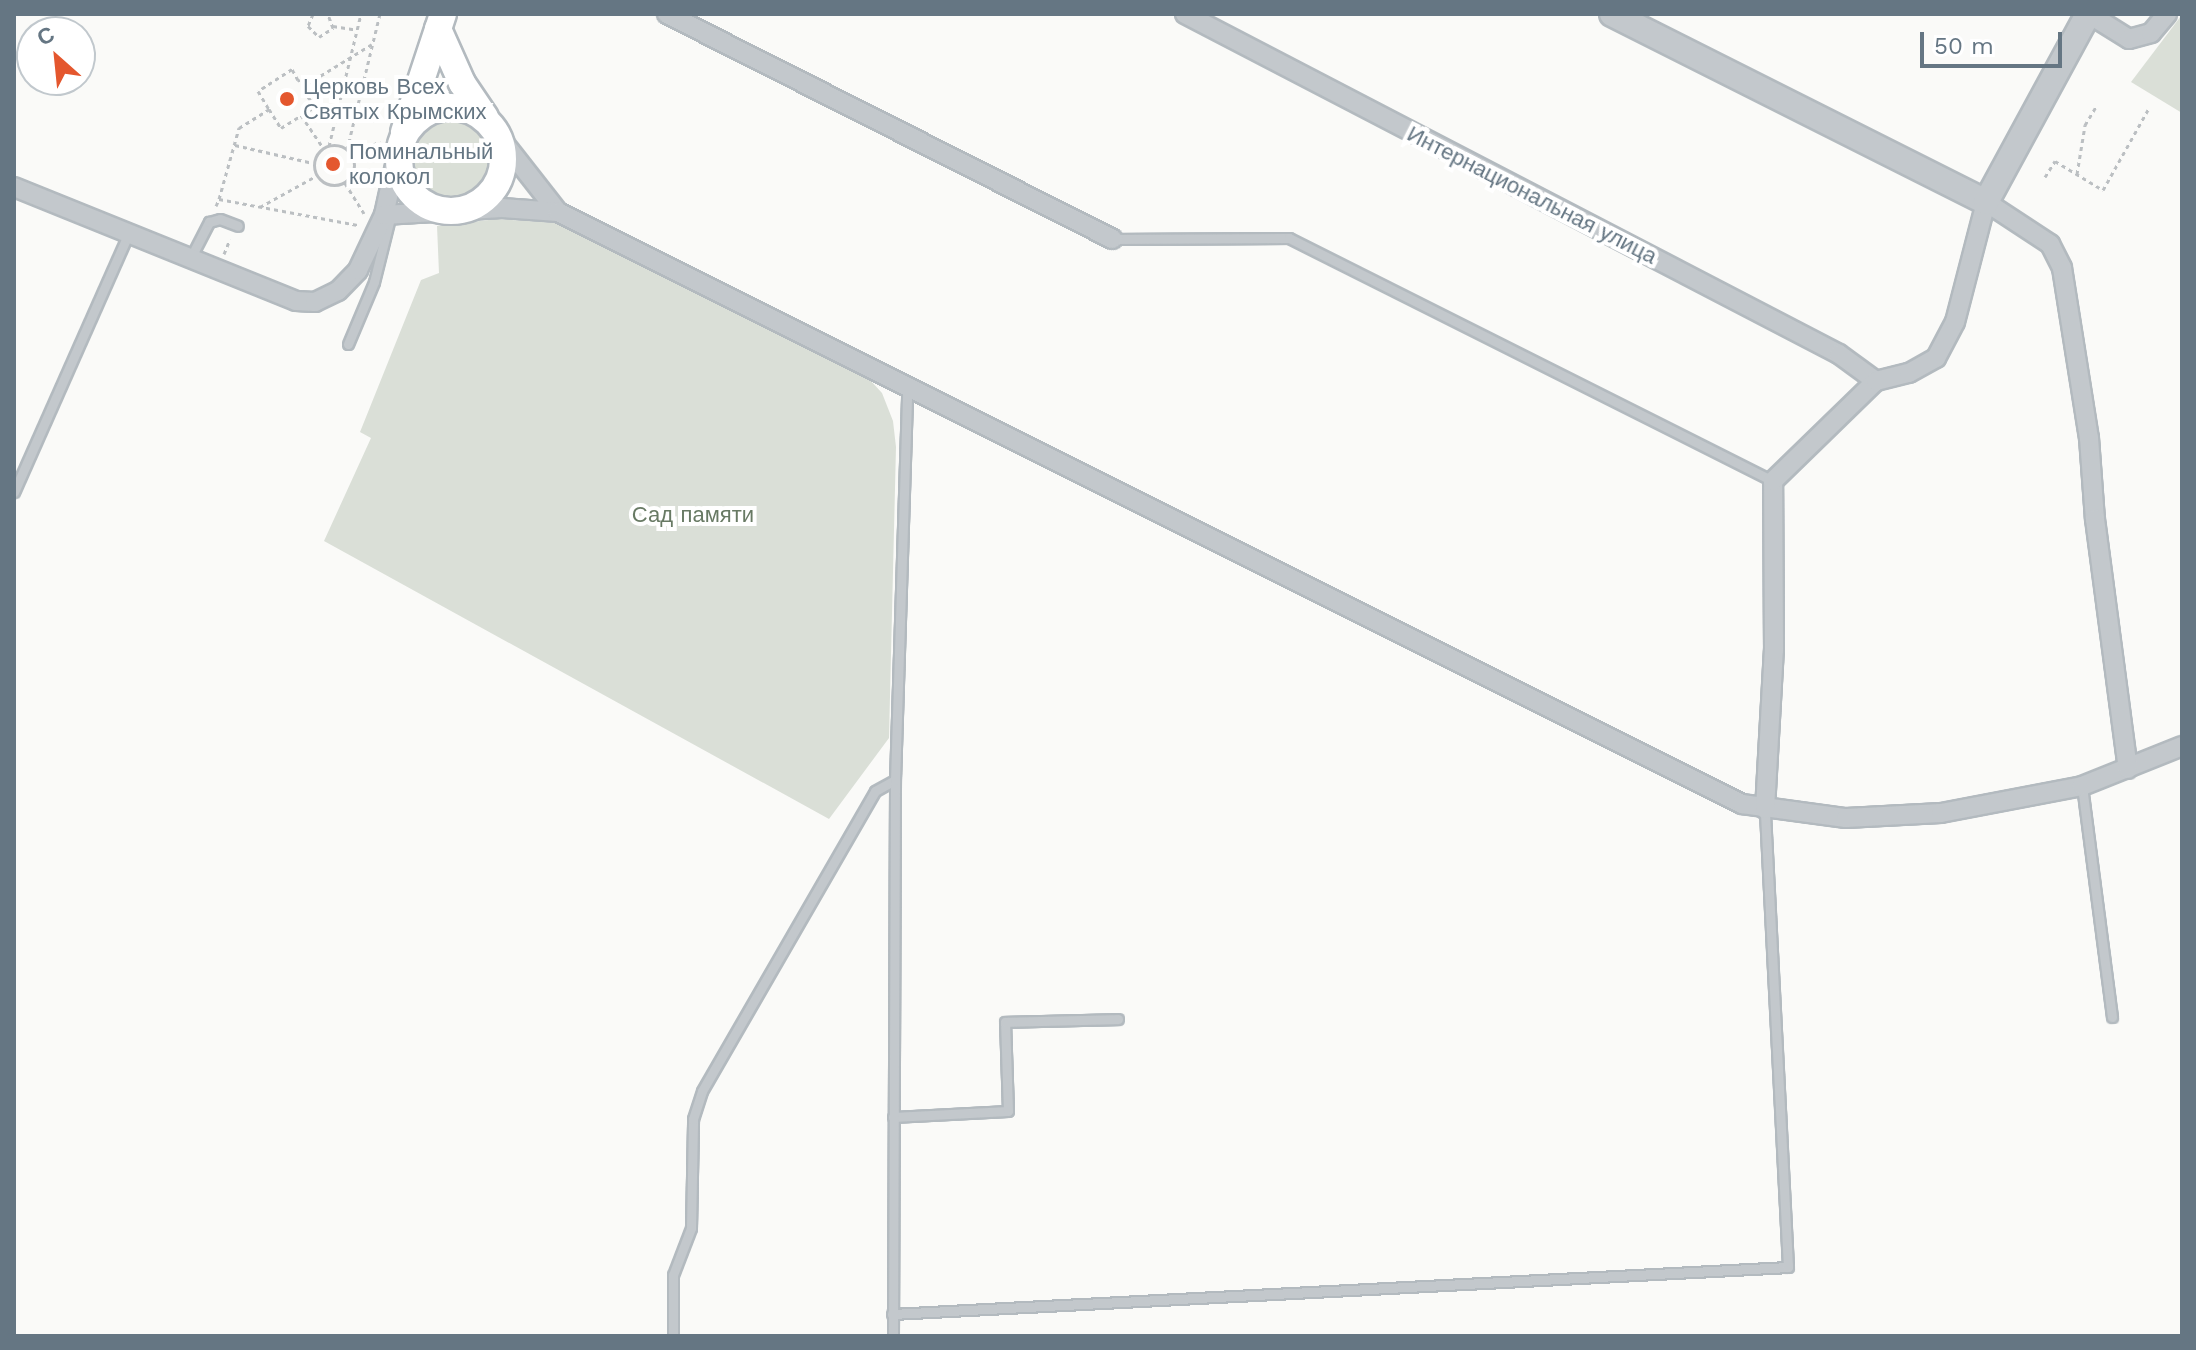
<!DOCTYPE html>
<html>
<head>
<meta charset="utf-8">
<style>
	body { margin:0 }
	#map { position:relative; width:2196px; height:1350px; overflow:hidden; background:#fafaf8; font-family:"Work Sans",sans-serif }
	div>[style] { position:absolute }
	.green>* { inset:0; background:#dadfd7 }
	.round { border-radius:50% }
	.path>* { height:3px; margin-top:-1.5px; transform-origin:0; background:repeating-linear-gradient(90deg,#bbbfc2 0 4px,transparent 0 8px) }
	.path>.ring { margin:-1.5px; padding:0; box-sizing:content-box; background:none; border:3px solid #bbbfc2; border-radius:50% }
	.roads { filter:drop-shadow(2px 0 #b3babf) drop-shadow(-2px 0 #b3babf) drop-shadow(0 2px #b3babf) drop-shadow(0 -2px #b3babf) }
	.service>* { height:9px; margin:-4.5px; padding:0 4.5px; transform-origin:4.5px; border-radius:4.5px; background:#c3c8cc }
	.minor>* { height:18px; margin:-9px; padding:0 9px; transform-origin:9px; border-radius:9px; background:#c3c8cc }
	.tertiary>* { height:24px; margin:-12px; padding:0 12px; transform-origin:12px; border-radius:12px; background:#c3c8cc }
	.secondary>* { height:26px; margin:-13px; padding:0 13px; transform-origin:13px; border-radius:13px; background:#fff }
	.secondary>.ring { margin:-13px; padding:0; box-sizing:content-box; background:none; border:26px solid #fff; border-radius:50% }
	.dots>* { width:22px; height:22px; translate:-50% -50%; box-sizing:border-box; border:4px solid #fff; border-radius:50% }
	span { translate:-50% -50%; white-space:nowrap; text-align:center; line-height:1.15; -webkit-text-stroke:8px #fff; paint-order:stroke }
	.poi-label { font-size:22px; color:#657683 }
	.left { translate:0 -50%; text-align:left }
	.street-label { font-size:22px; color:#657683 }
	.park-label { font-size:22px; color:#687a64 }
	.frame { position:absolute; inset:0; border:16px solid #657683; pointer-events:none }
	.north { position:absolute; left:16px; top:16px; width:80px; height:80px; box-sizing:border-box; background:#fff; border:2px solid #c1c8cd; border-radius:50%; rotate:333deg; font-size:22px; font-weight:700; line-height:32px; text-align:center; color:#657683 }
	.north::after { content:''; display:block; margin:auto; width:28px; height:36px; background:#e4572e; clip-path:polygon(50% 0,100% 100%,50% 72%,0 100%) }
	.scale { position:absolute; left:1920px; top:32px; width:142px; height:36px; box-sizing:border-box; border:4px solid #657683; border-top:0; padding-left:10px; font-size:24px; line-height:28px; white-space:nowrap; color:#657683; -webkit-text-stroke:6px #fff; paint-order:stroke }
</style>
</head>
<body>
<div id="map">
	<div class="green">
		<div style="clip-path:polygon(2181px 16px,2182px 16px,2182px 113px,2131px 82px)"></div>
		<div class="round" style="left:410px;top:117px;width:84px;height:84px"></div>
		<div style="clip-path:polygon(497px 219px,558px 223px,870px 380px,882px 393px,893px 421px,896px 447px,889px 738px,829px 819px,324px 541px,371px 438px,360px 432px,421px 280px,439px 273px,437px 226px)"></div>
	</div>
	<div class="path">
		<div style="left:313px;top:14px;width:13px;rotate:113deg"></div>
		<div style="left:308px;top:26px;width:16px;rotate:45deg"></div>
		<div style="left:319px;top:37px;width:17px;rotate:-33deg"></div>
		<div style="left:333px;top:28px;width:15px;rotate:-110deg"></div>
		<div style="left:333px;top:26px;width:24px;rotate:9deg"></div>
		<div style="left:307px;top:84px;width:76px;rotate:-31.6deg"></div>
		<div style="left:301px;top:115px;width:40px;rotate:56deg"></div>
		<div class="ring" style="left:314px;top:145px;width:37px;height:37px"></div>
		<div style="left:235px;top:145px;width:80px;rotate:13deg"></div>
		<div style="left:329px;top:146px;width:136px;rotate:-76.4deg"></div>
		<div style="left:347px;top:150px;width:140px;rotate:-76.4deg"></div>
		<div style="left:352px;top:156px;width:32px;rotate:-28deg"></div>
		<div style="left:354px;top:170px;width:20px;rotate:11deg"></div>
		<div style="left:2077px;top:174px;width:50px;rotate:-80.7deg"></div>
		<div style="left:2085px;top:125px;width:23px;rotate:-59deg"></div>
		<div style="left:2045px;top:177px;width:19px;rotate:-58deg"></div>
		<div style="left:2055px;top:161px;width:56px;rotate:31.1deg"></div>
		<div style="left:2103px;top:190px;width:94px;rotate:-60.7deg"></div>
		<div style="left:345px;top:183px;width:36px;rotate:58deg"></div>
		<div style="left:219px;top:199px;width:74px;rotate:-74.3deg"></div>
		<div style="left:239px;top:128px;width:36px;rotate:-32deg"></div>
		<div style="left:269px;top:109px;width:22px;rotate:58deg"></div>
		<div style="left:281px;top:128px;width:40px;rotate:-32deg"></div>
		<div style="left:315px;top:107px;width:14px;rotate:-124deg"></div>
		<div style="left:307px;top:95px;width:11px;rotate:-90deg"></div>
		<div style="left:307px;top:84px;width:10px;rotate:-156deg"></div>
		<div style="left:298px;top:80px;width:13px;rotate:-119deg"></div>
		<div style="left:292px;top:69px;width:40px;rotate:147.1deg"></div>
		<div style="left:258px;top:91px;width:21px;rotate:59deg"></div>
		<div style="left:216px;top:206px;width:8px;rotate:-67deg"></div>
		<div style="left:219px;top:199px;width:141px;rotate:10.6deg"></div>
		<div style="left:260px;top:207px;width:64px;rotate:-29deg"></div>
		<div style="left:224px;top:254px;width:16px;rotate:-68deg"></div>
	</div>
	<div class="roads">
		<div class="service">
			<div style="left:1112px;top:239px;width:177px;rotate:-0.3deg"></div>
			<div style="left:1289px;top:238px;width:542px;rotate:26.66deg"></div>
			<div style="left:190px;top:259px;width:42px;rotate:-62.8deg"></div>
			<div style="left:209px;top:222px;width:11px;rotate:-15deg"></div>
			<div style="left:220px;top:219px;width:19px;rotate:21deg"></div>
			<div style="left:348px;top:344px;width:67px;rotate:-67.2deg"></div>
			<div style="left:374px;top:282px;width:62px;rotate:-76deg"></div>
			<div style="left:14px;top:492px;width:281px;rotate:-66.1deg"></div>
			<div style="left:2082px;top:786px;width:233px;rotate:82.6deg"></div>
			<div style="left:893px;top:1117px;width:115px;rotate:-3deg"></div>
			<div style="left:1008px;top:1111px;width:89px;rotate:-91.9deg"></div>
			<div style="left:1005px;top:1022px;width:113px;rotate:-1.5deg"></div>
			<div style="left:892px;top:1314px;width:897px;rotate:-3deg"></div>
			<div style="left:1788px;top:1267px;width:459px;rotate:-92.9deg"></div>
			<div style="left:673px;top:1336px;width:61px;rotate:-90deg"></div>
			<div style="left:673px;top:1275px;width:50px;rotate:-69deg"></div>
			<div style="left:691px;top:1228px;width:109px;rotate:-88.9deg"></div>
			<div style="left:693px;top:1119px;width:29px;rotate:-72deg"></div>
			<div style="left:702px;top:1091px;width:346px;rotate:-60deg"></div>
			<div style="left:875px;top:791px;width:23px;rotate:-29deg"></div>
			<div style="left:893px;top:1336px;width:556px;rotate:-89.79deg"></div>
			<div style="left:895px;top:780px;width:391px;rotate:-88.2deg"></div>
		</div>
		<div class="minor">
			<div style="left:667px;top:14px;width:499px;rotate:26.8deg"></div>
			<div style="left:1185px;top:14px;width:737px;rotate:27.47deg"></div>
			<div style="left:1839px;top:354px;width:46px;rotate:36.1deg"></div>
			<div style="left:2089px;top:14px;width:47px;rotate:32deg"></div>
			<div style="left:2129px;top:39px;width:23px;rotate:-15deg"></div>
			<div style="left:2151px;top:33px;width:25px;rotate:-50deg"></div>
			<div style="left:496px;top:133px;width:100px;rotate:51.9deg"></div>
			<div style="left:14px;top:187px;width:304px;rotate:22deg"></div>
			<div style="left:296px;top:301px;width:19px;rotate:3deg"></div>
			<div style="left:315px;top:302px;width:25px;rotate:-26deg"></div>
			<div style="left:338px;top:291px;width:29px;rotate:-46deg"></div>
			<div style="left:358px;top:270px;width:61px;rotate:-64.7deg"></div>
			<div style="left:384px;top:215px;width:70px;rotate:-77.6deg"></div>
			<div style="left:384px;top:215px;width:118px;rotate:-3.4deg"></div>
			<div style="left:502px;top:208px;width:56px;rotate:4.1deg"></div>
			<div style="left:558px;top:212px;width:1324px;rotate:26.57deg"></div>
			<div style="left:1742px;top:804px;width:105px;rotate:7.7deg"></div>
			<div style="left:1846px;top:818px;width:95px;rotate:-3deg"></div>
			<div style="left:1941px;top:813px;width:144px;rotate:-10.8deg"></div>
			<div style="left:2082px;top:786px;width:108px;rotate:-21.8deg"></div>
			<div style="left:1765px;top:809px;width:159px;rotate:-86.8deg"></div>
			<div style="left:1774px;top:650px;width:169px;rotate:-90.3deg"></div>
			<div style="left:1773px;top:481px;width:144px;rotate:-44.2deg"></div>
			<div style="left:1876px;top:381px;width:34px;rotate:-14deg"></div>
			<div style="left:1909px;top:373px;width:31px;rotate:-29deg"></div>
			<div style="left:1936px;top:358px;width:41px;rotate:-62.2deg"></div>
			<div style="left:1955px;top:322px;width:124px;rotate:-75.5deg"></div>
			<div style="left:1986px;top:202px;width:77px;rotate:33.3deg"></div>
			<div style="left:2050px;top:244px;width:27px;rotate:63deg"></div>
			<div style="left:2062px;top:268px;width:172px;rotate:81deg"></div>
			<div style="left:2089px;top:438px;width:81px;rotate:85.8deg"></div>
			<div style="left:2095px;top:519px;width:252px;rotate:82.5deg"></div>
		</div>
		<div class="tertiary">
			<div style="left:1612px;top:14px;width:419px;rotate:26.7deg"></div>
			<div style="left:1986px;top:202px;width:214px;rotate:-61.5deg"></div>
		</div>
		<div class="secondary">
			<div style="left:438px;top:29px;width:59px;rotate:66deg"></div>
			<div style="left:462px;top:83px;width:41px;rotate:55.9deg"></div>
			<div class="ring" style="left:399px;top:107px;width:78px;height:78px"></div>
			<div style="left:404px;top:132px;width:124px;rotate:-71.7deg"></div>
		</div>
	</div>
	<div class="dots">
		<div style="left:287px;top:99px;background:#e4572e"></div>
		<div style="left:333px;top:164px;background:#e4572e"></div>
	</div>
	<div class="poi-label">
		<span class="left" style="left:303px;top:99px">Церковь Всех<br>Святых Крымских</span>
		<span class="left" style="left:349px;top:164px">Поминальный<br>колокол</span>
	</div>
	<div class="street-label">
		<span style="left:1532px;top:195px;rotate:27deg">Интернациональная улица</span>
	</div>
	<div class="park-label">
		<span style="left:693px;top:515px">Сад памяти</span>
	</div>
	<div class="frame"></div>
	<div class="north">С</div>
	<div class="scale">50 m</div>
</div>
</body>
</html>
